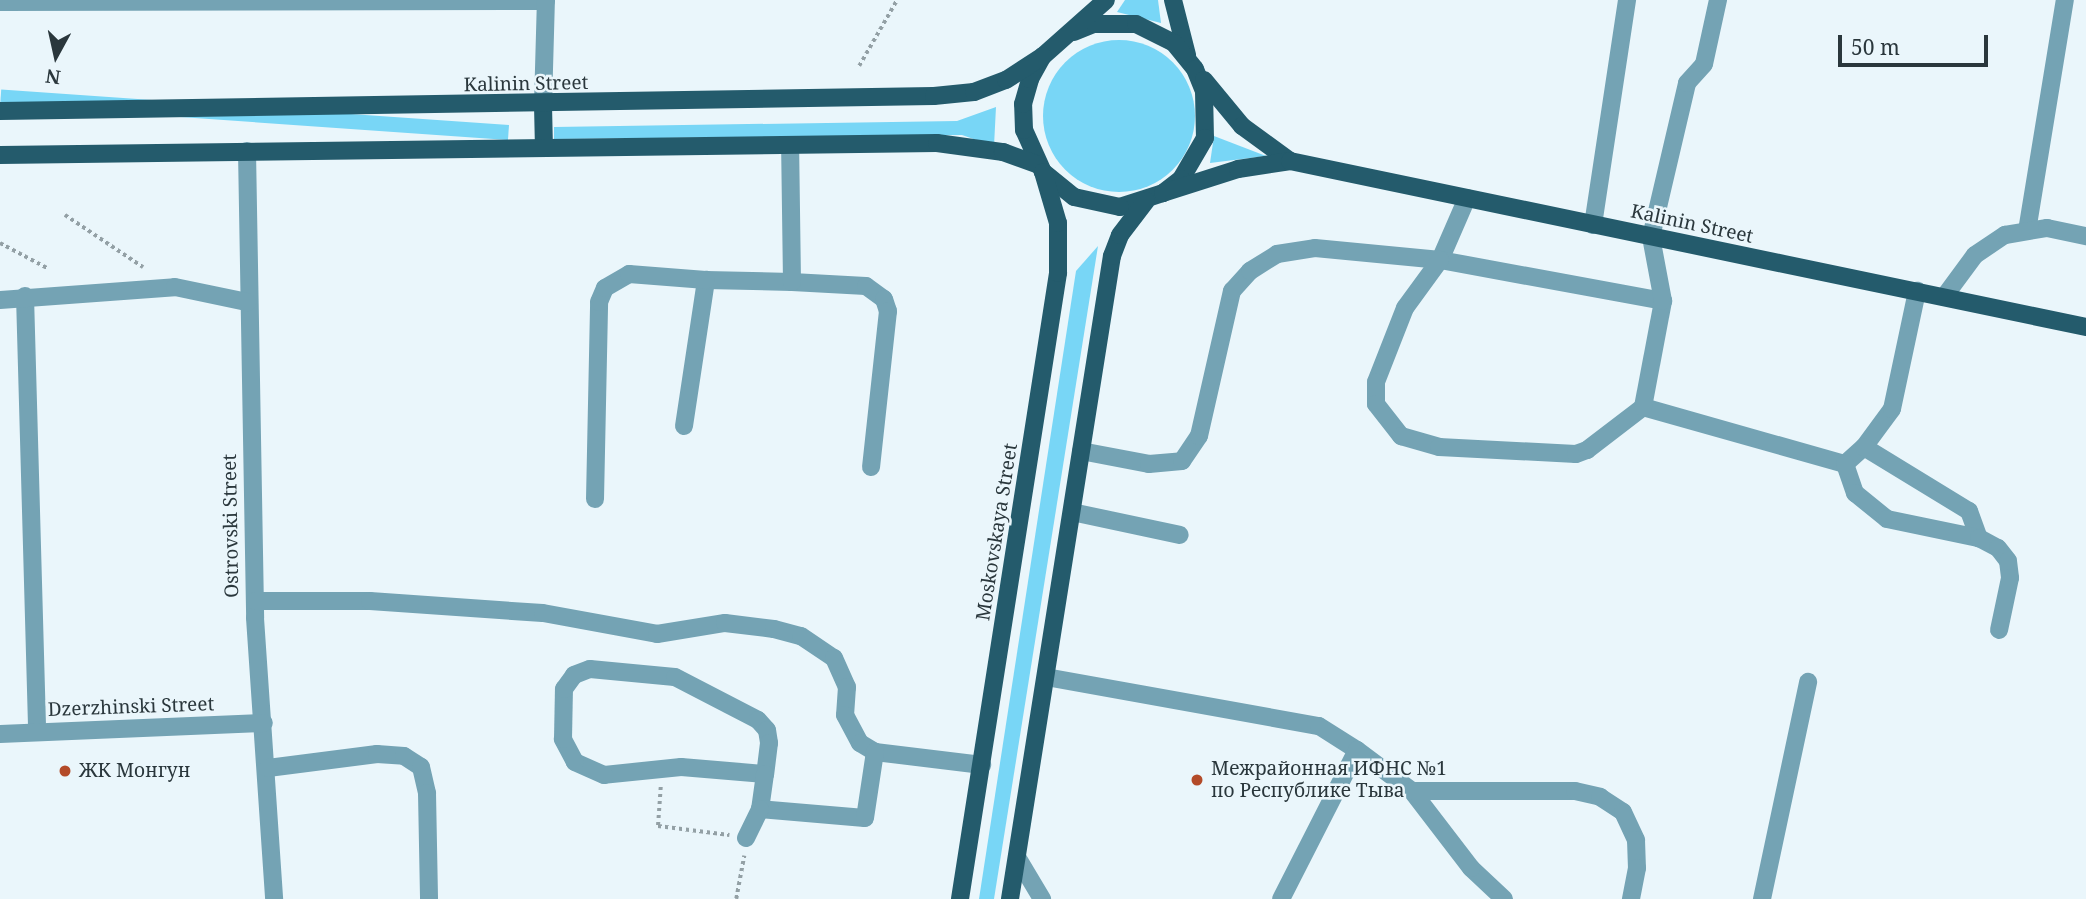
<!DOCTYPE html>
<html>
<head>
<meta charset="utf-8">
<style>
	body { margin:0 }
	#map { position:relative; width:2086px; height:899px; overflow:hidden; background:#eaf6fb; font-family:"Noto Serif",serif }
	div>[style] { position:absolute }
	.green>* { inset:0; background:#78d6f6; transform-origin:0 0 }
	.round { border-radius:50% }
	.path>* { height:3.5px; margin-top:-1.75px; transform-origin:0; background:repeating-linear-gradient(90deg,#93a0a5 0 3.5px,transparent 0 7px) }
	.minor>* { height:18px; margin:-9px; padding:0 9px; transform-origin:9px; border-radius:9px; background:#74a3b4 }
	.major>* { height:18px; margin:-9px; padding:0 9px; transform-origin:9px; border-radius:9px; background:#245b6c }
	.dots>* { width:19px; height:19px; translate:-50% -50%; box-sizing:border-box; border:4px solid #eaf6fb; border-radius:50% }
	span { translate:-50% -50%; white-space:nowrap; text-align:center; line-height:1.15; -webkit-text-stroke:5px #eaf6fb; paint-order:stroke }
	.street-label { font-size:19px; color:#2a373c }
	.poi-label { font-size:19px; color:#2a373c }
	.left { translate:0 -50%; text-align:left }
	.north { position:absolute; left:21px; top:21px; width:70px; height:70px; -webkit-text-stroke:5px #eaf6fb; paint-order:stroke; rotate:188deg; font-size:19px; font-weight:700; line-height:28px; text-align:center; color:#2a373c }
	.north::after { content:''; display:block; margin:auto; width:24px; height:32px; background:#2a373c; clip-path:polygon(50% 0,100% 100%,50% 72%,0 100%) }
	.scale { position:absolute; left:1838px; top:35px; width:150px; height:32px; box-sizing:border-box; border:4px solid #2a373c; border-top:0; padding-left:9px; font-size:21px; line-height:24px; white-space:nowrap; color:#2a373c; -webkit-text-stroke:5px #eaf6fb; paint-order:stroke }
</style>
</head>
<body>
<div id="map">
	<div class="green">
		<div style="clip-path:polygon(1125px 0,1158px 0,1161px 23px,1117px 12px)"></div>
		<div class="round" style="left:1043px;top:40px;width:152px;height:152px"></div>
		<div style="clip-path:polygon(996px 107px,994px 146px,962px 135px,554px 139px,554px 127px,957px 121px)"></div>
		<div style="left:509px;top:125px;width:15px;height:509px;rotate:94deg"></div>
		<div style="clip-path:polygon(1214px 136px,1266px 156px,1210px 163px)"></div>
		<div style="clip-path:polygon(1098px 246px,994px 899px,979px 899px,1076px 271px)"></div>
	</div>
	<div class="path">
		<div style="left:859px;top:66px;width:76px;rotate:-60.1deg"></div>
		<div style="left:65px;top:215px;width:94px;rotate:33.7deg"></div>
		<div style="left:0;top:243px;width:55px;rotate:28deg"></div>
		<div style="left:661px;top:787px;width:39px;rotate:94deg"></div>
		<div style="left:658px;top:826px;width:72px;rotate:7.2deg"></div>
		<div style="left:736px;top:899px;width:44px;rotate:-79.5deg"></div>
	</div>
	<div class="minor">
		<div style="left:0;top:2px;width:546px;rotate:-0.1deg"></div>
		<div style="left:543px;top:105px;width:105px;rotate:-88.4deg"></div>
		<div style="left:247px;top:151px;width:467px;rotate:89deg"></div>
		<div style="left:255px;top:618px;width:282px;rotate:86.1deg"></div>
		<div style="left:1467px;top:198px;width:68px;rotate:113.5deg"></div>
		<div style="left:1440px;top:260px;width:227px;rotate:10.4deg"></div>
		<div style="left:1593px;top:225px;width:228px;rotate:-81.4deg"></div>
		<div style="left:2027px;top:231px;width:234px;rotate:-80.7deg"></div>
		<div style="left:792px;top:282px;width:74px;rotate:3.1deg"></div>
		<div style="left:866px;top:286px;width:22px;rotate:36deg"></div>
		<div style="left:884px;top:299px;width:13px;rotate:72deg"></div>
		<div style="left:888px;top:311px;width:157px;rotate:96.2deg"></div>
		<div style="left:25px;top:296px;width:436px;rotate:88.4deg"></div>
		<div style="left:1944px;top:297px;width:52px;rotate:-53.6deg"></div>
		<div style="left:1975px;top:255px;width:36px;rotate:-34deg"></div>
		<div style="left:2005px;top:235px;width:43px;rotate:-9.5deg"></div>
		<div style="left:2047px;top:228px;width:40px;rotate:12deg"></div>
		<div style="left:0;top:300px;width:175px;rotate:-4.2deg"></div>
		<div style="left:175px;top:287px;width:74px;rotate:11.8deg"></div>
		<div style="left:1643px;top:407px;width:210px;rotate:15.8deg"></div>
		<div style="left:1845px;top:464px;width:25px;rotate:-42deg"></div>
		<div style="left:1864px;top:447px;width:47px;rotate:-53.6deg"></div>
		<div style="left:1892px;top:409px;width:121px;rotate:-78deg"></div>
		<div style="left:684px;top:426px;width:148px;rotate:-81.4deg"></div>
		<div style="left:706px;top:280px;width:86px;rotate:1.3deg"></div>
		<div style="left:792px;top:282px;width:137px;rotate:-90.8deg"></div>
		<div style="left:1864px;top:447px;width:123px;rotate:31.4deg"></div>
		<div style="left:1969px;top:511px;width:29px;rotate:70deg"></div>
		<div style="left:1081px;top:451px;width:69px;rotate:10.8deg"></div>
		<div style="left:1149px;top:464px;width:33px;rotate:-5deg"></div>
		<div style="left:1182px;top:461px;width:30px;rotate:-56deg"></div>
		<div style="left:1199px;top:436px;width:149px;rotate:-77.2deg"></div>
		<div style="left:1232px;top:291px;width:27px;rotate:-48deg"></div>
		<div style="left:1250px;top:271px;width:32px;rotate:-32deg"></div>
		<div style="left:1277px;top:254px;width:38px;rotate:-9deg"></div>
		<div style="left:1315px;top:248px;width:126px;rotate:5.5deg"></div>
		<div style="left:1440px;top:260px;width:59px;rotate:126.1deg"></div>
		<div style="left:1405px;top:308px;width:79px;rotate:111.4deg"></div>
		<div style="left:1376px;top:382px;width:22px;rotate:90deg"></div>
		<div style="left:1376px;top:404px;width:41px;rotate:52deg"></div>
		<div style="left:1401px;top:436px;width:40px;rotate:16deg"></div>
		<div style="left:1439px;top:447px;width:137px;rotate:2.9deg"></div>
		<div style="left:1576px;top:454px;width:12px;rotate:-20deg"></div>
		<div style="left:1587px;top:450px;width:71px;rotate:-37.5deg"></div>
		<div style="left:1643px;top:407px;width:108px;rotate:-79.3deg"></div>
		<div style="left:1663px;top:301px;width:65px;rotate:-100.6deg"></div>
		<div style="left:1651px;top:237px;width:158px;rotate:-76.8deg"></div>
		<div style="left:1687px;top:83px;width:25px;rotate:-48deg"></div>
		<div style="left:1704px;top:64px;width:66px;rotate:-77.7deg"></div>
		<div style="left:1845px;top:464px;width:31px;rotate:71deg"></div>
		<div style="left:1855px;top:493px;width:41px;rotate:39.1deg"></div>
		<div style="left:1887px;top:519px;width:94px;rotate:11.7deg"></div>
		<div style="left:1979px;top:538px;width:21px;rotate:28deg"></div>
		<div style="left:1998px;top:548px;width:16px;rotate:52deg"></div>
		<div style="left:2008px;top:561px;width:17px;rotate:83deg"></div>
		<div style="left:2010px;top:578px;width:53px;rotate:101.9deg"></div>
		<div style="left:595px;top:499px;width:197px;rotate:-88.8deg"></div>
		<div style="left:599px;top:302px;width:15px;rotate:-67deg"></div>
		<div style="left:605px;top:288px;width:28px;rotate:-30deg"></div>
		<div style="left:629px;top:274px;width:77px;rotate:4.5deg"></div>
		<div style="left:1072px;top:512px;width:110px;rotate:12deg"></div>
		<div style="left:255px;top:601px;width:115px"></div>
		<div style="left:370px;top:601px;width:173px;rotate:4deg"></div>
		<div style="left:543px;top:613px;width:116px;rotate:10.4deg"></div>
		<div style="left:657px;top:634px;width:69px;rotate:-9.2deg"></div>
		<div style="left:725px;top:623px;width:49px;rotate:7deg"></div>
		<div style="left:774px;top:629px;width:28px;rotate:15deg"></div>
		<div style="left:801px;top:636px;width:40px;rotate:34deg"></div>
		<div style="left:834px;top:658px;width:32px;rotate:66deg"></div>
		<div style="left:847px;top:687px;width:28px;rotate:94deg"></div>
		<div style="left:845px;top:715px;width:32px;rotate:62deg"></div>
		<div style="left:860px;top:743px;width:17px;rotate:31deg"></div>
		<div style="left:875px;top:752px;width:108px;rotate:6.9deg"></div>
		<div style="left:1046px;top:677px;width:277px;rotate:10.2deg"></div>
		<div style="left:1319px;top:726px;width:45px;rotate:32.3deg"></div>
		<div style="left:1357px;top:750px;width:167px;rotate:117deg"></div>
		<div style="left:0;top:734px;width:264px;rotate:-2.4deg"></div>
		<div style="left:1357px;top:750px;width:69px;rotate:36.7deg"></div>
		<div style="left:268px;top:768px;width:110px;rotate:-7.3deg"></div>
		<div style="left:377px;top:754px;width:27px;rotate:4deg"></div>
		<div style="left:404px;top:756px;width:20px;rotate:33deg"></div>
		<div style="left:421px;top:767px;width:27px;rotate:77deg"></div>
		<div style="left:427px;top:793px;width:106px;rotate:88.9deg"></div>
		<div style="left:765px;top:774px;width:84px;rotate:-175.2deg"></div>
		<div style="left:681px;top:767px;width:77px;rotate:174.1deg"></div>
		<div style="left:604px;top:775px;width:32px;rotate:-156deg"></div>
		<div style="left:575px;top:762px;width:26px;rotate:-118deg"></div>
		<div style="left:563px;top:739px;width:50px;rotate:-88.9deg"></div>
		<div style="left:564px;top:689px;width:17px;rotate:-54deg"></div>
		<div style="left:574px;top:675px;width:17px;rotate:-21deg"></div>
		<div style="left:590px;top:669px;width:85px;rotate:5.4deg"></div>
		<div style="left:675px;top:677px;width:93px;rotate:27.4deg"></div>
		<div style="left:758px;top:720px;width:13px;rotate:48deg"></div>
		<div style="left:767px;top:730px;width:13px;rotate:81deg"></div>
		<div style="left:769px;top:743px;width:31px;rotate:97deg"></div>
		<div style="left:765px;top:774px;width:35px;rotate:98deg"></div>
		<div style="left:760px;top:809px;width:105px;rotate:4.9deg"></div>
		<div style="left:865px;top:818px;width:67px;rotate:-81.4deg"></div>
		<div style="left:746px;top:838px;width:32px;rotate:-64deg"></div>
		<div style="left:1017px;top:857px;width:49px;rotate:59.2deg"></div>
		<div style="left:1504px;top:899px;width:45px;rotate:-136.8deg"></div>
		<div style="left:1471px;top:868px;width:97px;rotate:-127.5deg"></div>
		<div style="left:1412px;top:791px;width:163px"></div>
		<div style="left:1575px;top:791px;width:26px;rotate:13deg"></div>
		<div style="left:1600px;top:797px;width:27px;rotate:33deg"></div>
		<div style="left:1623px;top:812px;width:31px;rotate:65deg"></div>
		<div style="left:1636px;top:840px;width:28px;rotate:88deg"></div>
		<div style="left:1637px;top:868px;width:32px;rotate:101deg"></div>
		<div style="left:1762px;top:899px;width:222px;rotate:-78deg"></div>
	</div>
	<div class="major">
		<div style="left:1173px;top:0;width:57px;rotate:75.7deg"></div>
		<div style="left:1074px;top:32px;width:22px;rotate:-22deg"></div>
		<div style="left:1094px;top:24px;width:42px"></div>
		<div style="left:1136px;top:24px;width:42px;rotate:26.6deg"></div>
		<div style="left:1174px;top:43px;width:33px;rotate:51deg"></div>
		<div style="left:1195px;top:69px;width:24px;rotate:68deg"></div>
		<div style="left:1204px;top:91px;width:47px;rotate:88.8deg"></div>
		<div style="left:1205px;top:138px;width:48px;rotate:120.3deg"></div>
		<div style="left:1181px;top:179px;width:23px;rotate:142deg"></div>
		<div style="left:1163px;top:193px;width:45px;rotate:162deg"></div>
		<div style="left:1120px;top:207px;width:47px;rotate:-167.7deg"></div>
		<div style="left:1074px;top:197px;width:40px;rotate:-141deg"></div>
		<div style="left:1043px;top:172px;width:46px;rotate:-114.3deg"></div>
		<div style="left:1024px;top:130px;width:26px;rotate:-92deg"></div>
		<div style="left:1023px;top:104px;width:26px;rotate:-74deg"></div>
		<div style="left:1030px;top:79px;width:26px;rotate:-61deg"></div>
		<div style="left:1043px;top:56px;width:84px;rotate:-41.6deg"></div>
		<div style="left:1204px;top:80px;width:60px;rotate:50.4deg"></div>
		<div style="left:1242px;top:126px;width:59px;rotate:36.1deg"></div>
		<div style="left:543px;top:105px;width:43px;rotate:88.7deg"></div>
		<div style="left:0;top:111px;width:934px;rotate:-0.92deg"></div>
		<div style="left:934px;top:96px;width:40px;rotate:-5.7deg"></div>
		<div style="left:974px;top:92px;width:34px;rotate:-21deg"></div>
		<div style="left:1006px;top:80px;width:44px;rotate:-33deg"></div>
		<div style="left:0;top:155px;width:937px;rotate:-0.73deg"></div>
		<div style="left:937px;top:143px;width:67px;rotate:7.8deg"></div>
		<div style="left:1003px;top:152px;width:37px;rotate:20deg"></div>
		<div style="left:1163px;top:193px;width:79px;rotate:-17.7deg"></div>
		<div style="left:1238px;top:169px;width:53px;rotate:-8.7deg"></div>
		<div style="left:1290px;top:161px;width:813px;rotate:11.78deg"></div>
		<div style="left:960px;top:899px;width:634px;rotate:-81.1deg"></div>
		<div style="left:1058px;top:273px;width:50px;rotate:-90deg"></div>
		<div style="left:1058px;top:223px;width:53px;rotate:-106.4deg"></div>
		<div style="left:1010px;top:899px;width:651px;rotate:-80.99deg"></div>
		<div style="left:1112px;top:256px;width:22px;rotate:-69deg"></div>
		<div style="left:1120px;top:235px;width:43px;rotate:-52.6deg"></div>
	</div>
	<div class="dots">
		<div style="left:65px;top:771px;background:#b34b29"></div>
		<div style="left:1197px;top:780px;background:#b34b29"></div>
	</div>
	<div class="street-label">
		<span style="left:526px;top:84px;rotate:-1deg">Kalinin Street</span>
		<span style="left:1692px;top:224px;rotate:12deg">Kalinin Street</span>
		<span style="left:231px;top:526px;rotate:-91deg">Ostrovski Street</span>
		<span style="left:997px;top:532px;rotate:-81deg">Moskovskaya Street</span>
		<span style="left:131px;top:707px;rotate:-2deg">Dzerzhinski Street</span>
	</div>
	<div class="poi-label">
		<span class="left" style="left:1211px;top:780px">Межрайонная ИФНС №1<br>по Республике Тыва</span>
		<span class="left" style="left:79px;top:771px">ЖК Монгун</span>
	</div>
	<div class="north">N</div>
	<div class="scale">50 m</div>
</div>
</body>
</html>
